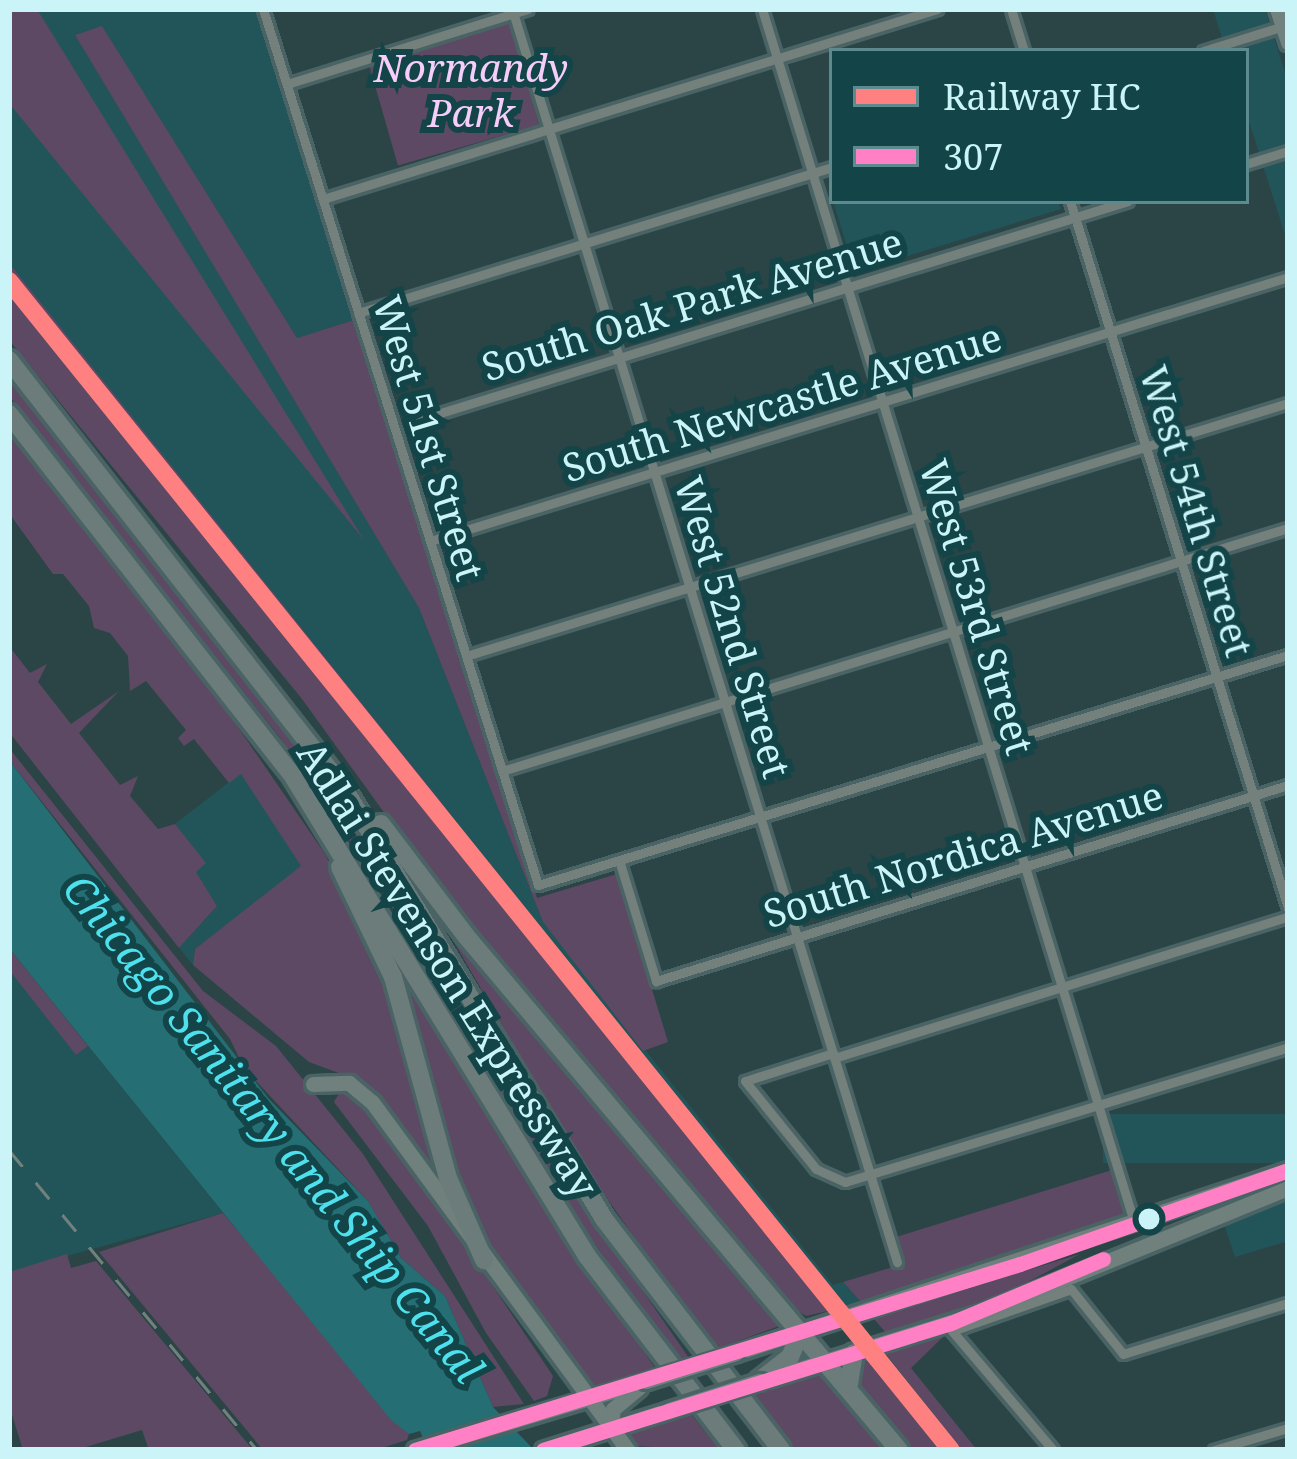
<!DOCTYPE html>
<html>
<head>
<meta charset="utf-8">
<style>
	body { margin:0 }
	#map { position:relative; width:1297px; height:1459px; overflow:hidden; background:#2b4547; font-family:"Noto Serif",serif }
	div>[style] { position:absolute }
	.built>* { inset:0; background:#215559; transform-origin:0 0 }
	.green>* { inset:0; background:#5d4963; transform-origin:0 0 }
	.water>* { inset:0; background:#256e74 }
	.roads { filter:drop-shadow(3px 0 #4a6364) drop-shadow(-3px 0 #4a6364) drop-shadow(0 3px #4a6364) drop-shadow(0 -3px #4a6364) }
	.street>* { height:9px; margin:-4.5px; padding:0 4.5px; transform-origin:4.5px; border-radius:4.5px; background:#74807c }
	.secondary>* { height:14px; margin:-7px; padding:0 7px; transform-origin:7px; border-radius:7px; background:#72827e }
	.primary>* { height:15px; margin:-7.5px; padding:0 7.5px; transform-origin:7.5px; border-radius:7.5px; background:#6f807d }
	.highway>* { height:18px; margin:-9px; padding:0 9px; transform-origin:9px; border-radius:9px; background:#6c7c7a }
	.rail>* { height:3px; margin-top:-1.5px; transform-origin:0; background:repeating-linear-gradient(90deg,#72817e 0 21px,transparent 0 42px) }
	.bridges { filter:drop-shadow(3px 0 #4a6364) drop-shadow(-3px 0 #4a6364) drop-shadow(0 3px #4a6364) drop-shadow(0 -3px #4a6364) }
	.primary-bridge>* { height:15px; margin:-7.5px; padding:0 7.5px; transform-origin:7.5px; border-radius:7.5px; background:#6f807d }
	.bus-1>* { height:15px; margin:-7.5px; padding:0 7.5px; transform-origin:7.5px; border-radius:7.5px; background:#ff80c5 }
	.rail-1>* { height:18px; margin:-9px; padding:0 9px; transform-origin:9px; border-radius:9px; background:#ff8080 }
	.dots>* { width:33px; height:33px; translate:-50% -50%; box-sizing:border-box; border:6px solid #124448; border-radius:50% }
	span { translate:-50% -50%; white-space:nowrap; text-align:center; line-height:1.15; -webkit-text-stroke:12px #124448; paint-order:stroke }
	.park-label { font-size:39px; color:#f7cefa; font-style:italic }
	.street-label { font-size:39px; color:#caf4f8 }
	.water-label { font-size:42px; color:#4ee0ed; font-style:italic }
	.frame { position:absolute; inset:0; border:12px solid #caf4f8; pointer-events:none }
	.legend { position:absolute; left:829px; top:48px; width:420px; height:156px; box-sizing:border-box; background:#124448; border:3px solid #5c8a8e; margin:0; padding:15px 21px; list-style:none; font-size:36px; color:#caf4f8 }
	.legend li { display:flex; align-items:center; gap:24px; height:60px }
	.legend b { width:60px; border:3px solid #5c8a8e }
</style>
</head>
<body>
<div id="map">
	<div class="built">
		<div style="clip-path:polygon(9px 9px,256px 9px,354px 320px,297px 338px,102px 27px,75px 35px,419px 608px,543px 922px,833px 1285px,843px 1282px,860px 1301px,828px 1311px,9px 295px,9px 276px,485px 864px,9px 263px)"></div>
		<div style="clip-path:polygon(1213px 9px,1265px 9px,1288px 82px,1288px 244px,1246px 112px,1246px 51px,1226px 51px)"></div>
		<div style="clip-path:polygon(833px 201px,1058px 201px,1061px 209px,855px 272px)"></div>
		<div style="clip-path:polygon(241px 773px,302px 867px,195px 949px,193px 965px,179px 948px,217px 906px,195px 872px,205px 863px,175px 824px)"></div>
		<div style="clip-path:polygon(9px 970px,76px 1054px,88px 1046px,223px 1213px,9px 1272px)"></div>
		<div style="left:1288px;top:1114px;width:49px;height:185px;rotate:90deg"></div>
		<div style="clip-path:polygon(1288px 1196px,1288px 1241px,1235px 1257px,1222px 1218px)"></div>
		<div style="clip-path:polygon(885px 1353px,962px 1450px,939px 1450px,867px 1359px)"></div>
	</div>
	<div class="green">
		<div style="clip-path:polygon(9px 9px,37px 9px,364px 540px,9px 103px)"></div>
		<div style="left:510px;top:23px;width:106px;height:147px;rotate:74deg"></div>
		<div style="clip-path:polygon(102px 26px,297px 338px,354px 320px,537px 898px,617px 874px,668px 1042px,643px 1051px,543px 922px,419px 608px,75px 35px)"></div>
		<div style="clip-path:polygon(9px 263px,445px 807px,487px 868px,9px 276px)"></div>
		<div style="clip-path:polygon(9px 295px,828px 1311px,806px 1316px,792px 1307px,469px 930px,302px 699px,9px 340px)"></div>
		<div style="clip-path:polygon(9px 379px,335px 796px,551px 1158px,689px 1358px,678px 1361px,566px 1203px,376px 880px,281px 739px,9px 396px)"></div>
		<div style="clip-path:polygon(9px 432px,183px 647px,325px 854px,382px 970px,443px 1188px,352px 1078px,309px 1062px,193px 965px,195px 949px,301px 866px,241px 774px,229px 783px,194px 739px,184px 746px,178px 738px,186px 730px,146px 681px,130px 691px,128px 656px,110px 633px,94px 628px,89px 606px,63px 574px,53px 574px,9px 513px)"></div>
		<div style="clip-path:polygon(9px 646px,30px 673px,47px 664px,38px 682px,71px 724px,119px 691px,79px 733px,120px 785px,138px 776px,130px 796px,158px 829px,175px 824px,206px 863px,196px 872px,217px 906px,179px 948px,9px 732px)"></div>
		<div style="clip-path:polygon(9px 748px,203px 991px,276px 1046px,363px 1154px,524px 1404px,493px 1407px,445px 1296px,401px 1258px,368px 1201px,244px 1068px,230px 1039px,9px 760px)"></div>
		<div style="clip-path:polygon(436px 911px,437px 910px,782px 1325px,714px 1350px,582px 1163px)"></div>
		<div style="clip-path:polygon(385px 935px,513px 1159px,655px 1368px,587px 1390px,488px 1250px,454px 1179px)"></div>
		<div style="clip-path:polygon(9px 948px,88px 1046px,76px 1055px,9px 970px)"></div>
		<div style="clip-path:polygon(341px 1090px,357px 1096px,408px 1159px,553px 1376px,547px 1396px,534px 1401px,486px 1333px,428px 1226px,334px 1102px)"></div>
		<div style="clip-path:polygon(1112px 1170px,1126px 1216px,860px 1301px,843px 1282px,903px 1264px,896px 1237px)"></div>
		<div style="clip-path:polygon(223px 1213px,409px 1434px,407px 1440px,375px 1450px,263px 1450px,99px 1252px)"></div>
		<div style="clip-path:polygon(67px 1254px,71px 1268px,96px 1261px,253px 1450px,149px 1450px,142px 1430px,76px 1450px,23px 1450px,9px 1405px,9px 1272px)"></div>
		<div style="clip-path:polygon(1080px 1254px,1015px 1289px,912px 1326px,887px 1334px,873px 1318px)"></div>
		<div style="clip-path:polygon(946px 1334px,911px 1368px,977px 1450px,962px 1450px,885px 1353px)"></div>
		<div style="clip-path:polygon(867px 1359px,939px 1450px,912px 1450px,860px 1385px,856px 1377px)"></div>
		<div style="clip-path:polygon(826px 1372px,888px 1450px,796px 1450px,748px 1396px)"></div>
		<div style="clip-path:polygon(691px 1414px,720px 1450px,632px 1446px,626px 1434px)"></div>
	</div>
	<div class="water">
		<div style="clip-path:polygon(9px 760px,268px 1098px,368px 1201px,401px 1258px,445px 1296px,493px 1407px,534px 1450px,428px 1450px,420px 1431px,409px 1434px,391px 1420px,9px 948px)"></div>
	</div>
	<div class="roads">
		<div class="street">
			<div style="left:263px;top:9px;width:918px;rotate:72.57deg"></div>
			<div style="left:538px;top:885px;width:784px;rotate:-17.05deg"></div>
			<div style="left:512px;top:9px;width:1311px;rotate:72.92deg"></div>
			<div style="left:762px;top:9px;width:1269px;rotate:72.95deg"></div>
			<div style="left:1011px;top:9px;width:44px;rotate:72.8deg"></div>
			<div style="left:1203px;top:51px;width:85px;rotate:-17.2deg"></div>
			<div style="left:287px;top:84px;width:252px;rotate:-17.3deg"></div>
			<div style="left:1246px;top:164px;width:44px;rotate:-17.2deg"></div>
			<div style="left:323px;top:199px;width:643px;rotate:-17.19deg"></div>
			<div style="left:1070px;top:201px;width:740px;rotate:72.86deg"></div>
			<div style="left:358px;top:313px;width:496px;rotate:-17.1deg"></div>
			<div style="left:411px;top:422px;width:750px;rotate:-17.13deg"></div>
			<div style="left:430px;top:541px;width:898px;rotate:-17.1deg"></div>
			<div style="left:466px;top:656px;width:860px;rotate:-17.11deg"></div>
			<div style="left:502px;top:771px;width:823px;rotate:-17.18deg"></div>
			<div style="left:619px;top:860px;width:127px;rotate:73deg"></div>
			<div style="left:656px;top:981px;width:662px;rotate:-17.23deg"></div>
			<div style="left:833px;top:1053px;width:92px;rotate:162.3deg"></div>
			<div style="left:745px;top:1081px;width:113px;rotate:51.1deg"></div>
			<div style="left:816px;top:1169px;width:32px;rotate:24deg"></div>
			<div style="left:845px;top:1182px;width:463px;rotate:-16.9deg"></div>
			<div style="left:834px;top:1058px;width:475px;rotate:-17.3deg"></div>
			<div style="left:1053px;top:1450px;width:156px;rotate:-130.3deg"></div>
			<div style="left:952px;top:1331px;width:126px;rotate:-19.4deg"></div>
			<div style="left:1071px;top:1289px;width:83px;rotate:51.3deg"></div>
			<div style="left:1123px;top:1354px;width:173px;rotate:-17.2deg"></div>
			<div style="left:1214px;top:1450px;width:77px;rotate:-16.6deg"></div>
		</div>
		<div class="secondary">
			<div style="left:1277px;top:9px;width:36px;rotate:72deg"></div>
		</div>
		<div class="primary">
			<div style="left:313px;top:1084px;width:36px;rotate:-2deg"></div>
			<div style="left:349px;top:1083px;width:30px;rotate:40deg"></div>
			<div style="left:372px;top:1102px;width:432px;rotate:53.7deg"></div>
			<div style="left:736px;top:1353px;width:582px;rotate:-18.34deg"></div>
			<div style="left:768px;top:1379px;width:222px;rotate:-17.3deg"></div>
			<div style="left:980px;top:1313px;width:332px;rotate:-22.1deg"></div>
			<div style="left:610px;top:1430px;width:21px;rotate:-82deg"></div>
			<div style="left:613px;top:1409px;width:34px;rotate:-40deg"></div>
			<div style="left:415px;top:1450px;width:241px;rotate:-16.6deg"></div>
			<div style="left:543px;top:1450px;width:132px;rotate:-17.6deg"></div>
		</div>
		<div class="highway">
			<div style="left:9px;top:360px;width:542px;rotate:51.97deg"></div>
			<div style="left:343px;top:787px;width:505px;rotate:58.86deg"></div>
			<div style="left:604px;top:1219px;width:291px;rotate:52.5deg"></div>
			<div style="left:9px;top:414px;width:462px;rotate:51.9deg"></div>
			<div style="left:294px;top:778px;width:561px;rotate:58.49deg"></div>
			<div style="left:587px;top:1256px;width:245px;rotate:52.5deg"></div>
			<div style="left:381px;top:824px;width:141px;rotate:52.8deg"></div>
			<div style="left:466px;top:936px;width:672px;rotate:49.89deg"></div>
			<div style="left:340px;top:867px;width:122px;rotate:64.3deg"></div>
			<div style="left:393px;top:977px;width:208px;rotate:74.7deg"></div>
			<div style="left:448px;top:1178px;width:90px;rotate:66.3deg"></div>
			<div style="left:759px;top:1381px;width:39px;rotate:-38deg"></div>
			<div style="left:790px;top:1357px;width:28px;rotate:-67deg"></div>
			<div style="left:849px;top:1384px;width:31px;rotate:-81deg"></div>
		</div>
	</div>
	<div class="rail">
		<div style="left:9px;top:1150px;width:389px;rotate:50.4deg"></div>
	</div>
	<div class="bridges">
		<div class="primary-bridge">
			<div style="left:646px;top:1381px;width:94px;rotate:-17.3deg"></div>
			<div style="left:669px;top:1410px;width:95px;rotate:-17.9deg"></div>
		</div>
	</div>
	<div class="bus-1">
		<div style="left:415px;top:1450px;width:633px;rotate:-17.09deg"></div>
		<div style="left:1020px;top:1264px;width:284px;rotate:-19.3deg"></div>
		<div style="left:543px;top:1450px;width:427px;rotate:-17.3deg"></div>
		<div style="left:951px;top:1323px;width:165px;rotate:-22.8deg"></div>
	</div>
	<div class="rail-1">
		<div style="left:9px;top:281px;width:1501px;rotate:51.14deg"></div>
	</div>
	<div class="dots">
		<div style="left:1149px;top:1219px;background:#caf4f8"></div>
	</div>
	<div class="park-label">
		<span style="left:471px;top:90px">Normandy<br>Park</span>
	</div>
	<div class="street-label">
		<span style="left:692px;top:304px;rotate:-17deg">South Oak Park Avenue</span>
		<span style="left:782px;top:402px;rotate:-17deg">South Newcastle Avenue</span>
		<span style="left:429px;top:438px;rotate:73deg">West 51st Street</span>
		<span style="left:1197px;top:511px;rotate:73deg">West 54th Street</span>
		<span style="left:977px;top:607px;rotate:73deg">West 53rd Street</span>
		<span style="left:733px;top:627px;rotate:73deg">West 52nd Street</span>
		<span style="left:963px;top:854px;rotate:-17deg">South Nordica Avenue</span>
		<span style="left:448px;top:969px;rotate:58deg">Adlai Stevenson Expressway</span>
	</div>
	<div class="water-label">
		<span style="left:274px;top:1128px;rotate:51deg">Chicago Sanitary and Ship Canal</span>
	</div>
	<div class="frame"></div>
	<ul class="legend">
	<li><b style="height:15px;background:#ff8080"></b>Railway HC</li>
	<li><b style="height:15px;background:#ff80c5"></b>307</li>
	</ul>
</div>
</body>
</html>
